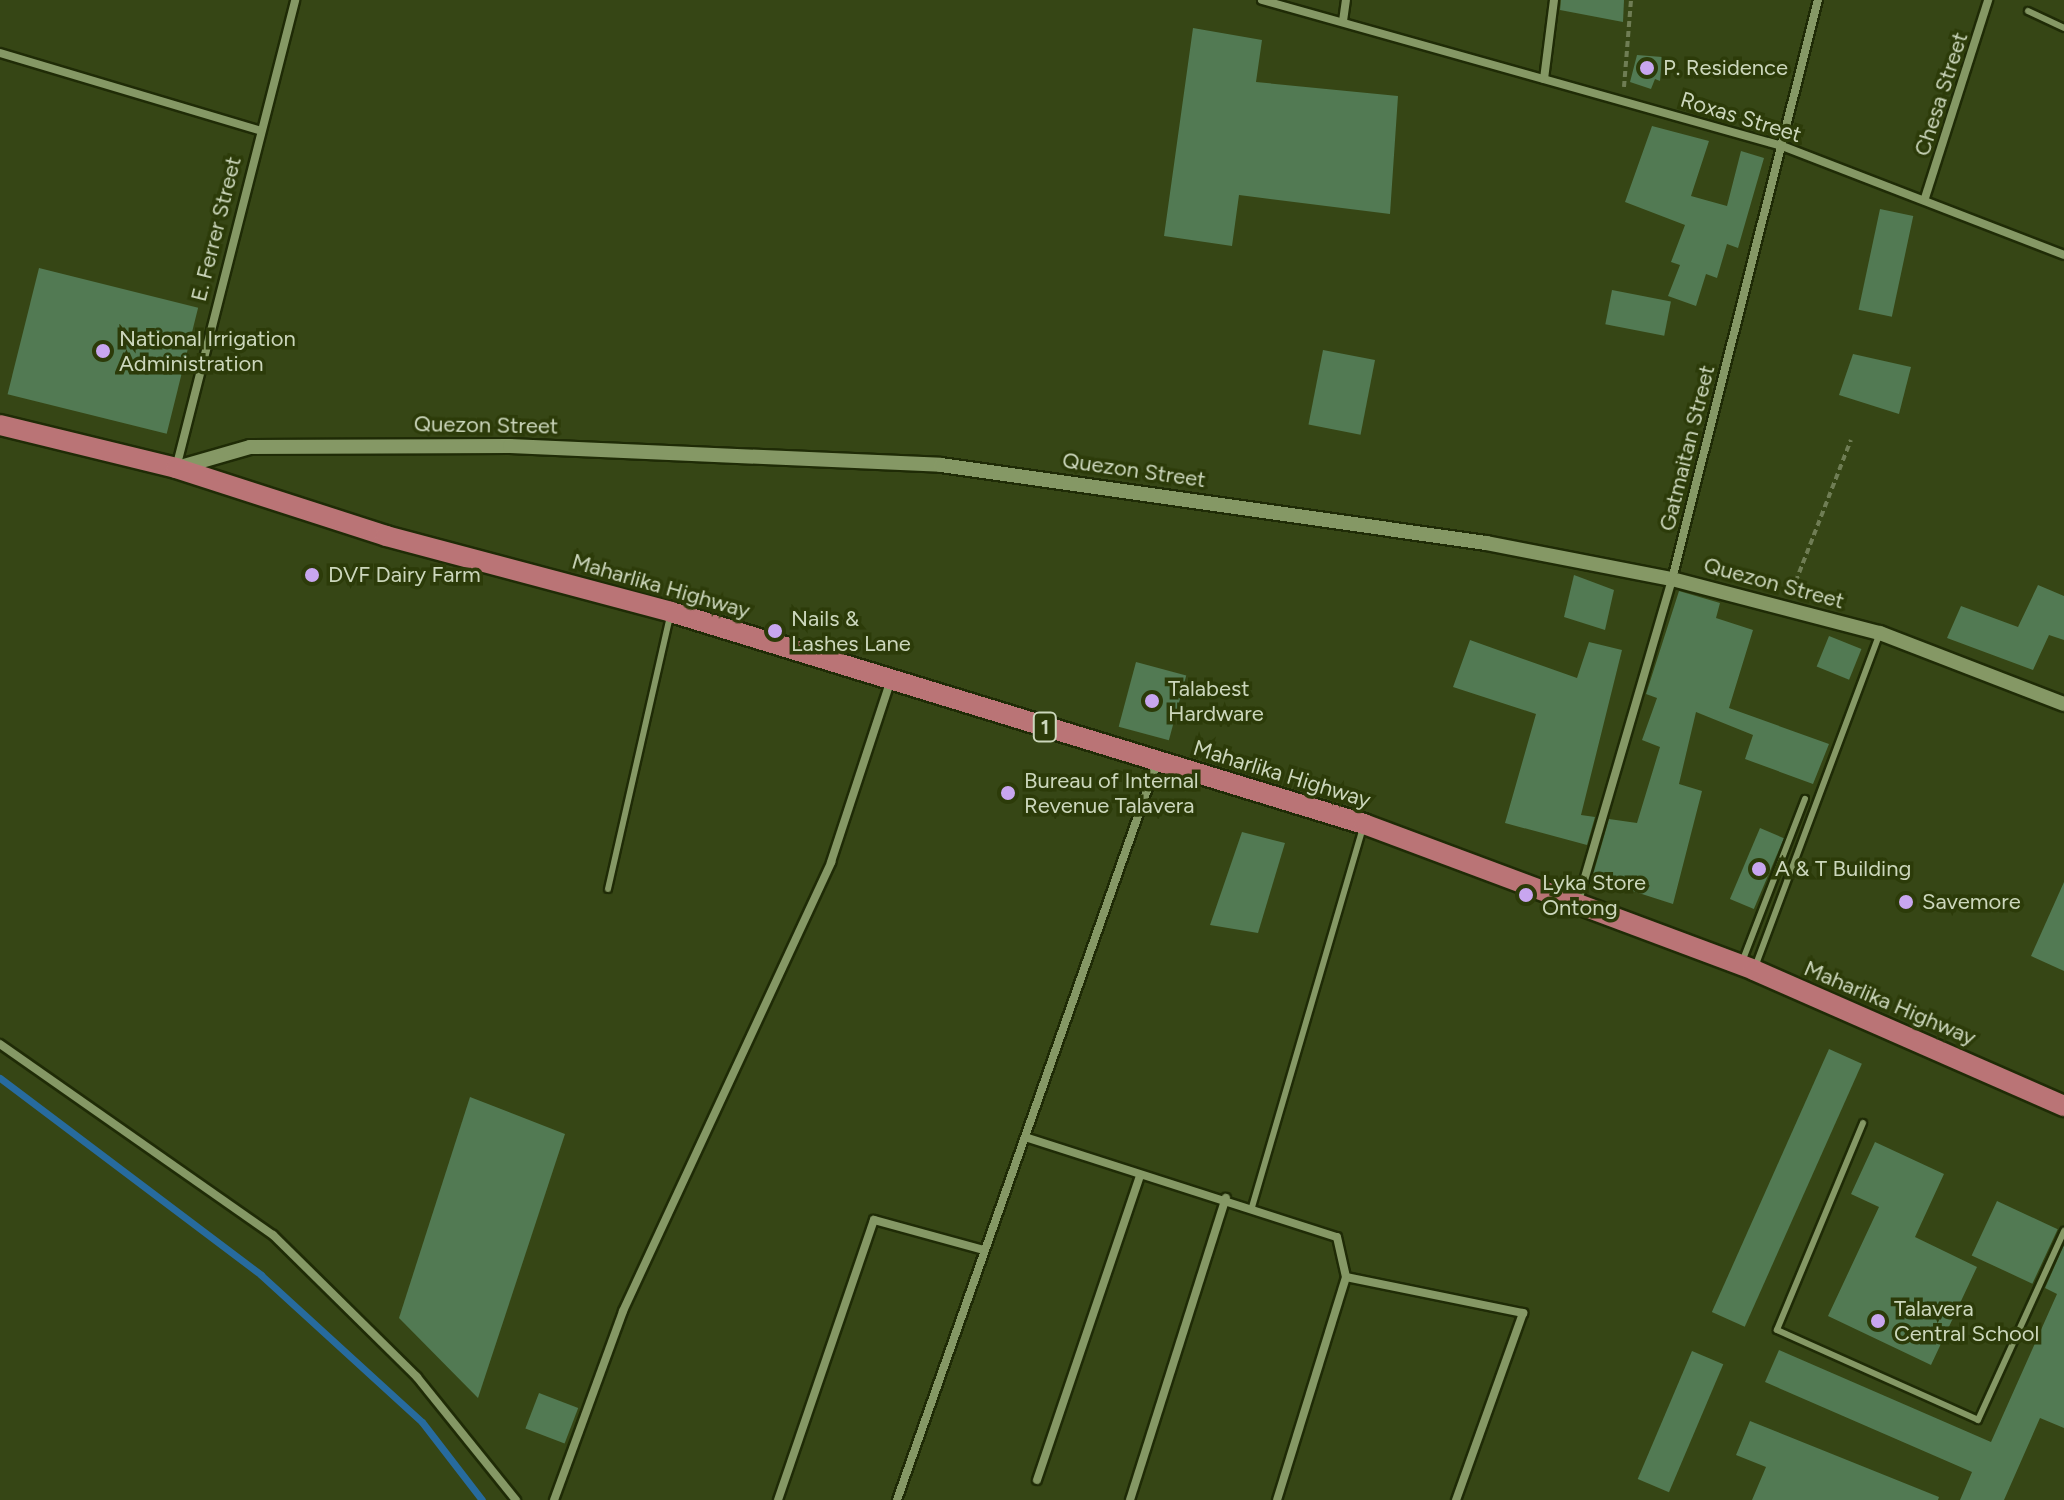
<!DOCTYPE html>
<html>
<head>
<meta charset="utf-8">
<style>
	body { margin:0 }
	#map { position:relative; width:2064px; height:1500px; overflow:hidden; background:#364615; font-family:Figtree,sans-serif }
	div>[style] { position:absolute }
	.stream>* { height:7px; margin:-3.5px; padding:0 3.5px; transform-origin:3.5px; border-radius:3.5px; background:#276b9e }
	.building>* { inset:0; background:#527a53; transform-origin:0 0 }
	.path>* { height:4px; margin-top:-2px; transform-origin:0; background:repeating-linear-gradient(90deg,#6f7d54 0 6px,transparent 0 10px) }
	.roads { filter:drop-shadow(2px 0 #1f2b06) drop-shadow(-2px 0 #1f2b06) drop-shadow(0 2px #1f2b06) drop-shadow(0 -2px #1f2b06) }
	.service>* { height:6px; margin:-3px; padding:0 3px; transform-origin:3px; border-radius:3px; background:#859865 }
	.minor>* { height:8px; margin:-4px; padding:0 4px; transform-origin:4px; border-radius:4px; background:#859865 }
	.tertiary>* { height:14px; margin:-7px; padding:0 7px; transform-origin:7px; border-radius:7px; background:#859865 }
	.primary>* { height:20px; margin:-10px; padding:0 10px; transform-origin:10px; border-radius:10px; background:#ba7476 }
	.dots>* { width:22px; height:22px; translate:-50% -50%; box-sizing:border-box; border:4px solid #2c3b09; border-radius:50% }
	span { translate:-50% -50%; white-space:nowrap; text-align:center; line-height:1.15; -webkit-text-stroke:7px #2c3b09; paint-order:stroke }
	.shield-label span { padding:2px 6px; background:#2c3b09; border:2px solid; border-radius:6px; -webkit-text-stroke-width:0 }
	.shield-label { font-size:20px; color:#ccd7bc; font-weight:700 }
	.poi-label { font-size:22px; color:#ccd7bc }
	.left { translate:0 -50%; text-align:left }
	.street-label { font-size:22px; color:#ccd7bc }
</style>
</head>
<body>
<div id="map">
	<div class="stream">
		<div style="left:0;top:1078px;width:327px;rotate:37deg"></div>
		<div style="left:261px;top:1275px;width:218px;rotate:42.4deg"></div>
		<div style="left:422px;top:1422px;width:98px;rotate:52.4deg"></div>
	</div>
	<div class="building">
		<div style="clip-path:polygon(1561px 0,1624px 0,1623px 22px,1560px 10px)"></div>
		<div style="clip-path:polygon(1193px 28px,1262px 40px,1256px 82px,1398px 96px,1390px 214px,1239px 195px,1232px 246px,1164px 236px)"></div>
		<div style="clip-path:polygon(1637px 55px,1662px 57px,1660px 81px,1655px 79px,1651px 89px,1630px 82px)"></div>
		<div style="clip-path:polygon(1652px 126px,1709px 141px,1691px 196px,1727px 206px,1741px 151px,1764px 158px,1738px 248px,1727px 244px,1717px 278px,1706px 274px,1696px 306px,1668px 296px,1680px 265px,1671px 262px,1685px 225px,1625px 202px)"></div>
		<div style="left:1880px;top:209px;width:34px;height:103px;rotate:12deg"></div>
		<div style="left:39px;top:268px;width:164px;height:130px;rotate:14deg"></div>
		<div style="left:1612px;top:290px;width:60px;height:35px;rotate:11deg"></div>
		<div style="left:1323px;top:350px;width:53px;height:76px;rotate:11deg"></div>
		<div style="clip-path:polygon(1853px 354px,1911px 367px,1899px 414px,1839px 395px)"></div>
		<div style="clip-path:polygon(1574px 575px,1614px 590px,1605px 630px,1564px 617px)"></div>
		<div style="clip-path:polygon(2038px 585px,2064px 596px,2064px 640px,2049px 635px,2033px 670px,1947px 638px,1961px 606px,2018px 627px)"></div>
		<div style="clip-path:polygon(1679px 591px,1720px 603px,1716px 618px,1753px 630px,1729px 708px,1829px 744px,1813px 784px,1745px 759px,1753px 735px,1696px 712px,1679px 784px,1702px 791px,1673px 904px,1592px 878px,1609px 819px,1637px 823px,1660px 747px,1642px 740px,1657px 698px,1646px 694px)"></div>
		<div style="left:1829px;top:636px;width:35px;height:33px;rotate:22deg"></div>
		<div style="clip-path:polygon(1470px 640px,1577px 678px,1589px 642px,1622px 650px,1581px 815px,1595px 817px,1587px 845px,1505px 823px,1536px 714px,1453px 687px)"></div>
		<div style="left:1136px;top:662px;width:52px;height:67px;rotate:15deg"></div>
		<div style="left:1760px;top:828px;width:26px;height:77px;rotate:23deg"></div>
		<div style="clip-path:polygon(1242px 832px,1285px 843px,1258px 933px,1210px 925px)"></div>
		<div style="clip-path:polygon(2064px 882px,2064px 971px,2031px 956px)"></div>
		<div style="left:1829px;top:1049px;width:36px;height:288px;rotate:24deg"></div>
		<div style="clip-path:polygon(470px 1097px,565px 1134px,478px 1398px,399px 1318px)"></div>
		<div style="clip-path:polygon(1875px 1142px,1944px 1174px,1915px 1237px,1977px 1267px,1931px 1365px,1828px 1316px,1879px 1207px,1851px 1194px)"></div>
		<div style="left:1997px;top:1201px;width:67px;height:60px;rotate:25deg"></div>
		<div style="clip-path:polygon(2064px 1245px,2064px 1428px,2040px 1418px,2004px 1500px,1960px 1500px,1972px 1472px,1765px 1382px,1779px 1350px,1991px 1442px,2057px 1294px,2045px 1288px)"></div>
		<div style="left:1692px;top:1351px;width:34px;height:139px;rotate:23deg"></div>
		<div style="left:539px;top:1393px;width:42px;height:38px;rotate:21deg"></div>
		<div style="clip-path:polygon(1750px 1421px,1939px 1497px,1938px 1500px,1752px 1500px,1766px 1467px,1736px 1455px)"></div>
	</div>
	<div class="path">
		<div style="left:1624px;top:87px;width:87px;rotate:-85.4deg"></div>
		<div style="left:1792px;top:591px;width:162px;rotate:-68.7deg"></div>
	</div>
	<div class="roads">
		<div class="service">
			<div style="left:2028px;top:11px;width:40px;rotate:25deg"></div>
			<div style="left:608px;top:889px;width:281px;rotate:-77.2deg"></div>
			<div style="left:1742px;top:962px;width:175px;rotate:-68.9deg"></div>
			<div style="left:1755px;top:967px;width:357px;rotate:-69.5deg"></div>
			<div style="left:1863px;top:1123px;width:224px;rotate:112.6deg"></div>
			<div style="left:1777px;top:1330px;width:220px;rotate:24.1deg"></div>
			<div style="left:1978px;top:1420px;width:208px;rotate:-65.5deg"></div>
			<div style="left:1252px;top:1207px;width:395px;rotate:-73.7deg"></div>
		</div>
		<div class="minor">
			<div style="left:1262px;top:0;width:540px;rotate:15.68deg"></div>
			<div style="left:1782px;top:146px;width:302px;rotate:21.1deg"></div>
			<div style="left:1343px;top:21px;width:21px;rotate:-82deg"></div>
			<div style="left:0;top:53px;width:269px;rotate:16.6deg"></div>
			<div style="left:1544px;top:79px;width:80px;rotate:-82.8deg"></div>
			<div style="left:1925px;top:198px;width:208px;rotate:-72.3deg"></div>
			<div style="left:176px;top:468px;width:483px;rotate:-75.7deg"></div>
			<div style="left:1578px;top:901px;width:335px;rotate:-73.7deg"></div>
			<div style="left:1672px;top:579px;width:597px;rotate:-75.85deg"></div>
			<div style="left:0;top:1044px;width:333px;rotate:35deg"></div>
			<div style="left:273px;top:1235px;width:202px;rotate:44.6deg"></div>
			<div style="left:417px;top:1377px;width:158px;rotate:51.2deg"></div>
			<div style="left:1028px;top:1138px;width:324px;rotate:17.8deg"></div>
			<div style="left:1337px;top:1237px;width:41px;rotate:77.3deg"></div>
			<div style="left:1346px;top:1277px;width:181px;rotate:11.5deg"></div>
			<div style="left:1523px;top:1313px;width:199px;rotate:109.7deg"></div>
			<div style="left:1037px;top:1480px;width:322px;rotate:-71.3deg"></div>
			<div style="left:554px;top:1500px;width:201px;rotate:-69.9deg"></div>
			<div style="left:623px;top:1311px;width:495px;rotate:-65.1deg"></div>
			<div style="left:831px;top:862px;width:192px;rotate:-71.8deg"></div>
			<div style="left:778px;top:1500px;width:296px;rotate:-71.1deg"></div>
			<div style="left:874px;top:1220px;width:114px;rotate:15.3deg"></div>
			<div style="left:897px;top:1500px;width:782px;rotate:-70.59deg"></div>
			<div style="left:1130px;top:1500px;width:317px;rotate:-72.4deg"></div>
			<div style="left:1277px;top:1500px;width:233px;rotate:-72.8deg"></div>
		</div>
		<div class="tertiary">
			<div style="left:177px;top:468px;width:76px;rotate:-16deg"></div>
			<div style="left:250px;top:447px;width:260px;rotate:-0.2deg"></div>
			<div style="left:510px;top:446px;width:431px;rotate:2.5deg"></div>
			<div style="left:941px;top:465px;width:551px;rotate:8.14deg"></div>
			<div style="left:1486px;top:543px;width:189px;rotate:11deg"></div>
			<div style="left:1672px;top:579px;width:215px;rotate:14.6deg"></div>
			<div style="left:1880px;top:633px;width:197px;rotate:21.1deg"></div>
		</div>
		<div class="primary">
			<div style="left:0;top:425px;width:181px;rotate:13.7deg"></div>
			<div style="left:176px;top:468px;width:221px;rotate:17.9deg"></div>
			<div style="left:386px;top:536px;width:295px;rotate:14.9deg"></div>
			<div style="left:671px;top:612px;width:725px;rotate:17.01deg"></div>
			<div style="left:1364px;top:824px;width:416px;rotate:20.5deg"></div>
			<div style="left:1754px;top:970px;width:339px;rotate:23.7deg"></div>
		</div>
	</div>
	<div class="dots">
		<div style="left:1647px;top:68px;background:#c8a6ef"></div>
		<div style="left:103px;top:351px;background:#c8a6ef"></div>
		<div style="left:312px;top:575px;background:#c8a6ef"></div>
		<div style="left:775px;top:631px;background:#c8a6ef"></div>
		<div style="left:1152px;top:701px;background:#c8a6ef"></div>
		<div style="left:1008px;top:793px;background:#c8a6ef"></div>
		<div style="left:1759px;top:869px;background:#c8a6ef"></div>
		<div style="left:1526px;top:895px;background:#c8a6ef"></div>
		<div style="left:1906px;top:902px;background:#c8a6ef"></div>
		<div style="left:1878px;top:1321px;background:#c8a6ef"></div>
	</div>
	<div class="shield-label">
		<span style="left:1045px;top:727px">1</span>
	</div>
	<div class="poi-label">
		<span class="left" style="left:1663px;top:68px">P. Residence</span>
		<span class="left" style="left:119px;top:351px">National Irrigation<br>Administration</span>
		<span class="left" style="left:328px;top:575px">DVF Dairy Farm</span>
		<span class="left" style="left:791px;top:631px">Nails &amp;<br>Lashes Lane</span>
		<span class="left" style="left:1168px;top:701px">Talabest<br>Hardware</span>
		<span class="left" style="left:1024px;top:793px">Bureau of Internal<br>Revenue Talavera</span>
		<span class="left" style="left:1775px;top:869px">A &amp; T Building</span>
		<span class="left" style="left:1542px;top:895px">Lyka Store<br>Ontong</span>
		<span class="left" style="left:1922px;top:902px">Savemore</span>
		<span class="left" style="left:1894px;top:1321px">Talavera<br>Central School</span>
	</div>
	<div class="street-label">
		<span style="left:1941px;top:94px;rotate:-72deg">Chesa Street</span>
		<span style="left:1741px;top:117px;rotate:17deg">Roxas Street</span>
		<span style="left:216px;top:229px;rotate:-76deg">E. Ferrer Street</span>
		<span style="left:486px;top:425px;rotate:1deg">Quezon Street</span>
		<span style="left:1687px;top:448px;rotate:-76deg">Gatmaitan Street</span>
		<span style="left:1134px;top:470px;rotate:8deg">Quezon Street</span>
		<span style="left:1774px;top:583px;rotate:15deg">Quezon Street</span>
		<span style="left:661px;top:586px;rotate:16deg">Maharlika Highway</span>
		<span style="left:1282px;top:774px;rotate:17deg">Maharlika Highway</span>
		<span style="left:1890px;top:1003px;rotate:23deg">Maharlika Highway</span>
	</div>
</div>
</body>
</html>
